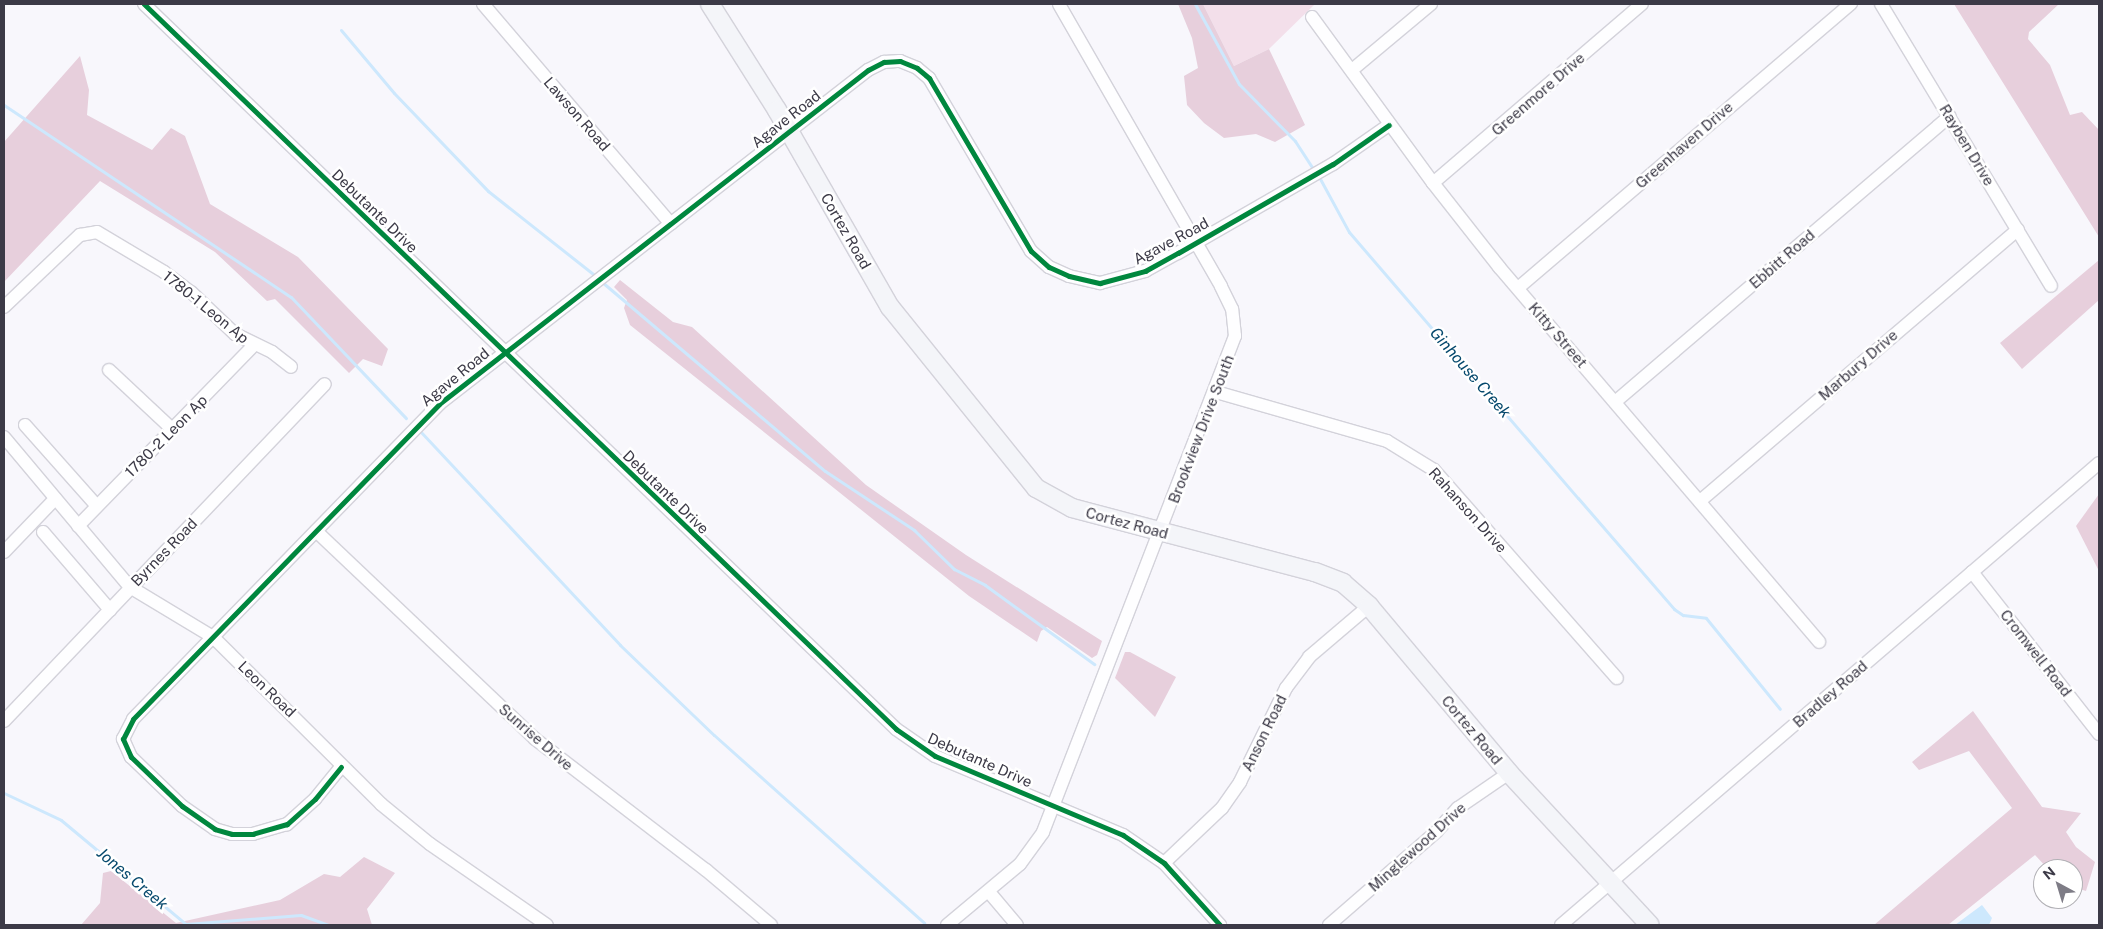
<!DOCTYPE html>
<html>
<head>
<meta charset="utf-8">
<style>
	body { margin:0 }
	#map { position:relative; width:2103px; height:929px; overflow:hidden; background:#f8f7fc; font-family:"Public Sans",sans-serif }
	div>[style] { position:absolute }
	.green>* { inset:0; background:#f3dfea }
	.forest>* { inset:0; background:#e7cfdc }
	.water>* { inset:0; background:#cde8fd }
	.stream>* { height:3px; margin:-1.5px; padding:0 1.5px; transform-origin:1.5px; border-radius:1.5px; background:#cde8fd }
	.roads { filter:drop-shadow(1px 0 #d3d2da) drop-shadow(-1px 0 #d3d2da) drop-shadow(0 1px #d3d2da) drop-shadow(0 -1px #d3d2da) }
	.street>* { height:12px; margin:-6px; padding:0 6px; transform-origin:6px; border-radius:6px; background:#fefeff }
	.secondary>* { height:18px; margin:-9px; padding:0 9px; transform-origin:9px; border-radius:9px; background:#f4f5f9 }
	.cycleway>* { height:5px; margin:-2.5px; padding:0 2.5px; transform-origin:2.5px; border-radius:2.5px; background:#00873e }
	span { translate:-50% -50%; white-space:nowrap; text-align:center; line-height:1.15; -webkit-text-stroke:5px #fff; paint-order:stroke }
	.street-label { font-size:15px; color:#3c3a47 }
	.water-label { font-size:16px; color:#06496d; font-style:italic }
	.frame { position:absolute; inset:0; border:5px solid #3c3a47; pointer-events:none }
	.north { position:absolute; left:2033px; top:859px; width:50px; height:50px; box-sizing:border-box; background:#fff; border:1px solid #b1b0b5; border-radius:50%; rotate:321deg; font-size:14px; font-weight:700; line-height:20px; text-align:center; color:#3c3a47 }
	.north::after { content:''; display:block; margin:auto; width:18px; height:22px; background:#7e7c86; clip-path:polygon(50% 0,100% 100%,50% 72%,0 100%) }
</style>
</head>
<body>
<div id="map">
	<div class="green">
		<div style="clip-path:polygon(1203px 4px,1315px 4px,1269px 49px,1234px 66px)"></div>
	</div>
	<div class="forest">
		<div style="clip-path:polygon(1178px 4px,1203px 4px,1234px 66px,1269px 49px,1305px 125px,1275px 142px,1256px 134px,1224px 138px,1204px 123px,1187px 105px,1184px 76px,1198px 68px,1192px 38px)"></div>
		<div style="clip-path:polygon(1954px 4px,2059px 4px,2029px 32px,2028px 39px,2050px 65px,2070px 115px,2082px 112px,2099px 130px,2099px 237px)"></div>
		<div style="clip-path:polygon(80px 56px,89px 90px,87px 115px,152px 150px,171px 128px,185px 136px,210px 204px,298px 257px,388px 349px,382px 366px,363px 359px,349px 373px,275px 299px,267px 301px,215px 252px,100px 181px,4px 282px,4px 142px)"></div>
		<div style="clip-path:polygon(2099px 260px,2099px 300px,2022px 369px,2000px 343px)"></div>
		<div style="clip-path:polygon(620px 280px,673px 322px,692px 327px,866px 485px,966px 555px,1102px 641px,1097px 655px,1092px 658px,1047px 627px,1041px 631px,1037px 642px,969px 596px,630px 325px,624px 308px,627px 300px,614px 287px)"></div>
		<div style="clip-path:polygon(2099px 494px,2099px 571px,2076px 526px)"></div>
		<div style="clip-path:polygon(1125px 652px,1130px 652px,1176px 677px,1155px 717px,1115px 678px)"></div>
		<div style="clip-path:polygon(1973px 711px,2042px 807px,2081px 813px,2066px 832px,2076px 847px,2095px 862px,2086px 891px,2073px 887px,2073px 869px,2048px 869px,2035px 855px,1948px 925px,1874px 925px,2012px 808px,1969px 751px,1919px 770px,1912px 762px)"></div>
		<div style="clip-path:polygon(364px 857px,395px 873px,367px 909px,372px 925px,81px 925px,100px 903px,103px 873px,111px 871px,176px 923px,280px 900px,324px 874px,340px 877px)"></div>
	</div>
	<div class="water">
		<div style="clip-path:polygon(1982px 905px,1992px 918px,1989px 925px,1955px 925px)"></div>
	</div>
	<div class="stream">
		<div style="left:1195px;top:4px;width:91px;rotate:61.2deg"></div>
		<div style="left:1239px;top:84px;width:80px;rotate:45.5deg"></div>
		<div style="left:1295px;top:141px;width:35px;rotate:57deg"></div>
		<div style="left:341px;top:30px;width:82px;rotate:49.9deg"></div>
		<div style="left:394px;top:93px;width:136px;rotate:46.2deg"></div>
		<div style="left:488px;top:191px;width:140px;rotate:38.3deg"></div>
		<div style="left:4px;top:105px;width:345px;rotate:33.8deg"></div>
		<div style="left:291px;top:297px;width:167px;rotate:46.5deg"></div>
		<div style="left:1318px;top:175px;width:65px;rotate:61.5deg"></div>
		<div style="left:1349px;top:232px;width:351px;rotate:49.3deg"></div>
		<div style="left:1578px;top:498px;width:147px;rotate:49.1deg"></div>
		<div style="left:1674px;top:609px;width:11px;rotate:34deg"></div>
		<div style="left:1683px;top:615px;width:23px;rotate:7deg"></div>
		<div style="left:1706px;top:618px;width:117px;rotate:50.9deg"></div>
		<div style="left:602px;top:282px;width:292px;rotate:40.3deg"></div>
		<div style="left:825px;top:471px;width:107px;rotate:33.5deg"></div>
		<div style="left:914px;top:530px;width:56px;rotate:44.3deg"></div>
		<div style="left:954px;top:569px;width:35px;rotate:27deg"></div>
		<div style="left:985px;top:585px;width:135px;rotate:35.9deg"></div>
		<div style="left:420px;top:431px;width:293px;rotate:46.9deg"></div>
		<div style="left:620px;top:645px;width:130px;rotate:43.8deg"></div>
		<div style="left:714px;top:735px;width:282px;rotate:41.8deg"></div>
		<div style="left:4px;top:793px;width:63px;rotate:25.3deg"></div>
		<div style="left:61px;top:820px;width:163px;rotate:39.8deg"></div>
		<div style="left:186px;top:924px;width:115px;rotate:-4.5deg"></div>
		<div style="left:301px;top:915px;width:29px;rotate:20deg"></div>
	</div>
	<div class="roads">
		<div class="street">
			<div style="left:144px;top:4px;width:1045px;rotate:43.95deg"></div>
			<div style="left:896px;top:729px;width:47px;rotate:34.7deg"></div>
			<div style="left:935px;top:756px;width:204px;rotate:22.8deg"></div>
			<div style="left:1123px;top:835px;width:50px;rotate:34.3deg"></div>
			<div style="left:1164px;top:863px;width:84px;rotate:47.9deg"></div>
			<div style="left:483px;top:4px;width:289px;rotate:49.5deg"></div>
			<div style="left:1881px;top:4px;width:329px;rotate:58.9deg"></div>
			<div style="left:1312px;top:17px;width:205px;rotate:53.9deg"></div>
			<div style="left:1433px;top:183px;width:107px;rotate:51.8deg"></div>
			<div style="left:1499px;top:267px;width:493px;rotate:49.5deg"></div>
			<div style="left:1352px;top:70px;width:103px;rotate:-39.9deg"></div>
			<div style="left:1433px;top:183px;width:275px;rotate:-40.6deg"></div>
			<div style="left:1518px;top:288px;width:438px;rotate:-40.5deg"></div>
			<div style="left:4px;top:307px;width:105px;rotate:-43.5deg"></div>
			<div style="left:80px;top:235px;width:17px;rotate:-10deg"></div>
			<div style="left:97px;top:232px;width:78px;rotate:30.8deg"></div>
			<div style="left:164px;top:272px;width:34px;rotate:37deg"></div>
			<div style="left:191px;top:292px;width:61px;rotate:43.7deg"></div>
			<div style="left:235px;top:334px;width:41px;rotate:25.9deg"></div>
			<div style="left:272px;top:352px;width:24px;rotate:38deg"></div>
			<div style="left:109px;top:370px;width:86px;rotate:43.1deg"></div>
			<div style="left:1216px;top:392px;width:178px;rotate:16deg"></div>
			<div style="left:1387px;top:441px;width:55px;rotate:31.7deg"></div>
			<div style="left:1434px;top:470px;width:277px;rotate:48.7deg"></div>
			<div style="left:1615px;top:402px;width:440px;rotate:-40.5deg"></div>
			<div style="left:25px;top:425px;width:108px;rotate:48.4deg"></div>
			<div style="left:4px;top:437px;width:196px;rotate:50deg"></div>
			<div style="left:130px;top:587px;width:97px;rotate:31.1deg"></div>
			<div style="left:213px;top:637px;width:237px;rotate:44.8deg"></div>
			<div style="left:381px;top:804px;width:63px;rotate:39.2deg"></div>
			<div style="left:430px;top:844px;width:142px;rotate:34.7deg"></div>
			<div style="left:1700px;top:501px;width:418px;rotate:-40.5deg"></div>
			<div style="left:78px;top:526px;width:252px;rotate:-45.8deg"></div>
			<div style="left:316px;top:531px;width:302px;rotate:43.5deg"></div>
			<div style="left:535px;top:739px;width:215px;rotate:37.5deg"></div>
			<div style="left:706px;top:870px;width:85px;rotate:40.2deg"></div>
			<div style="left:43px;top:532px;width:103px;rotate:49.3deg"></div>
			<div style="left:4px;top:552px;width:74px;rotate:-46.1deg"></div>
			<div style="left:1972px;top:572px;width:206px;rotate:51.9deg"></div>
			<div style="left:4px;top:721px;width:465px;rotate:-46.4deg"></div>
			<div style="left:341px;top:767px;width:41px;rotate:129.1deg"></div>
			<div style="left:315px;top:799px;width:38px;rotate:138deg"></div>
			<div style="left:287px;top:824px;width:35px;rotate:164deg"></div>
			<div style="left:253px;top:834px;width:21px;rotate:180deg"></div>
			<div style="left:232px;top:834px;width:18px;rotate:-164deg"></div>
			<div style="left:215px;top:829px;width:40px;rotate:-145.1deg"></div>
			<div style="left:182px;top:806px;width:71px;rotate:-136.1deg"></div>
			<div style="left:131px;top:757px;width:20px;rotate:-114deg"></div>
			<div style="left:123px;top:739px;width:22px;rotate:-63deg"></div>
			<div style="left:133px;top:719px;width:439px;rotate:-45.8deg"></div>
			<div style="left:439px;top:404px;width:544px;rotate:-37.9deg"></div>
			<div style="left:868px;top:70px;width:18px;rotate:-27deg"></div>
			<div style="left:884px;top:62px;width:16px;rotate:-4deg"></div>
			<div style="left:900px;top:61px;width:18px;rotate:22deg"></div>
			<div style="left:917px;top:68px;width:16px;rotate:40deg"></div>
			<div style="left:929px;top:78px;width:201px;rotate:59.5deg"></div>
			<div style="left:1031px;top:251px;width:24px;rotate:42deg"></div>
			<div style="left:1049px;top:267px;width:22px;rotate:24deg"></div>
			<div style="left:1069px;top:276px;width:32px;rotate:13deg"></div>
			<div style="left:1100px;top:283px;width:47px;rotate:-14.9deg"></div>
			<div style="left:1145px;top:271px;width:38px;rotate:-29deg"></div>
			<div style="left:1178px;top:253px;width:179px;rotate:-29.9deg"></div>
			<div style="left:1333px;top:164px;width:68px;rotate:-34.9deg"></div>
			<div style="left:1164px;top:863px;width:80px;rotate:-43.5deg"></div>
			<div style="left:1222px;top:808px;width:32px;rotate:-55deg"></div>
			<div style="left:1240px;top:782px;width:105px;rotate:-63.9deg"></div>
			<div style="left:1286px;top:688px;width:39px;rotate:-53deg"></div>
			<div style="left:1309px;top:657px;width:79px;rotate:-40.4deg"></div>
			<div style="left:989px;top:892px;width:43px;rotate:49.7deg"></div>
			<div style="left:947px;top:925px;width:95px;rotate:-39.9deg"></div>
			<div style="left:1020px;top:864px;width:39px;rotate:-54deg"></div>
			<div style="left:1043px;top:832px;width:532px;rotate:-68.84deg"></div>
			<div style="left:1235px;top:336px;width:27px;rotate:-96deg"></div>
			<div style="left:1232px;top:309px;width:25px;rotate:-116deg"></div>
			<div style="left:1221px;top:286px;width:325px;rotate:-119.9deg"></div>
			<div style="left:1329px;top:925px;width:143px;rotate:-41deg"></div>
			<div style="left:1437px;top:831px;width:31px;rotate:-48deg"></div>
			<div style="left:1458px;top:808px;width:62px;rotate:-34.5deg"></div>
			<div style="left:1561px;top:925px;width:709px;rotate:-40.65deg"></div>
		</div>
		<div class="secondary">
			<div style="left:710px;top:4px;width:125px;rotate:57.7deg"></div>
			<div style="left:777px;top:110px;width:227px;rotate:60.2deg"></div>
			<div style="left:890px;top:307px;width:233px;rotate:51.1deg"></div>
			<div style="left:1036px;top:488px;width:41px;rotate:29.1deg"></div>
			<div style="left:1072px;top:508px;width:251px;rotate:14.8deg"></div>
			<div style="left:1315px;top:572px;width:30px;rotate:21deg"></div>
			<div style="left:1343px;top:583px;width:35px;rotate:41deg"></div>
			<div style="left:1369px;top:606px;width:218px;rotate:50deg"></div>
			<div style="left:1509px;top:773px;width:207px;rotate:47.2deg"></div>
		</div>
	</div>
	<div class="cycleway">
		<div style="left:144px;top:4px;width:1045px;rotate:43.95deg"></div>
		<div style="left:896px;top:729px;width:47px;rotate:34.7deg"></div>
		<div style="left:935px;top:756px;width:204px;rotate:22.8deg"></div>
		<div style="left:1123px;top:835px;width:50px;rotate:34.3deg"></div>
		<div style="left:1164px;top:863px;width:84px;rotate:47.9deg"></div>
		<div style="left:341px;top:767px;width:41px;rotate:129.1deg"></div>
		<div style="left:315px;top:799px;width:38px;rotate:138deg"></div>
		<div style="left:287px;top:824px;width:35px;rotate:164deg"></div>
		<div style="left:253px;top:834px;width:21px;rotate:180deg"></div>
		<div style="left:232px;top:834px;width:18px;rotate:-164deg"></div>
		<div style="left:215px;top:829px;width:40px;rotate:-145.1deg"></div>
		<div style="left:182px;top:806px;width:71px;rotate:-136.1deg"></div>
		<div style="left:131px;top:757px;width:20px;rotate:-114deg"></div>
		<div style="left:123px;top:739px;width:22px;rotate:-63deg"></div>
		<div style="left:133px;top:719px;width:439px;rotate:-45.8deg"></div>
		<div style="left:439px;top:404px;width:544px;rotate:-37.9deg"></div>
		<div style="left:868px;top:70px;width:18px;rotate:-27deg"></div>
		<div style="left:884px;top:62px;width:16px;rotate:-4deg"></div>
		<div style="left:900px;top:61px;width:18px;rotate:22deg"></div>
		<div style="left:917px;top:68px;width:16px;rotate:40deg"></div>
		<div style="left:929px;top:78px;width:201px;rotate:59.5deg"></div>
		<div style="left:1031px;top:251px;width:24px;rotate:42deg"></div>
		<div style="left:1049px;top:267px;width:22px;rotate:24deg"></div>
		<div style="left:1069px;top:276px;width:32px;rotate:13deg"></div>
		<div style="left:1100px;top:283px;width:47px;rotate:-14.9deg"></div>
		<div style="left:1145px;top:271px;width:38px;rotate:-29deg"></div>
		<div style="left:1178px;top:253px;width:179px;rotate:-29.9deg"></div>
		<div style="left:1333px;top:164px;width:68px;rotate:-34.9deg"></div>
	</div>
	<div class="street-label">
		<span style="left:1538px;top:94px;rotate:-41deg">Greenmore Drive</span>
		<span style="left:577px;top:114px;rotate:49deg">Lawson Road</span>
		<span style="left:786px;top:119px;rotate:-38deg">Agave Road</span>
		<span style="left:1684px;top:145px;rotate:-41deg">Greenhaven Drive</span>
		<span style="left:1967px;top:145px;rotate:59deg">Rayben Drive</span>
		<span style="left:375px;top:211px;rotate:44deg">Debutante Drive</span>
		<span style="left:846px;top:231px;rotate:60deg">Cortez Road</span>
		<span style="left:1171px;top:241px;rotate:-28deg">Agave Road</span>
		<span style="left:1782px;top:259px;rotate:-41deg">Ebbitt Road</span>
		<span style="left:206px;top:307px;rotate:39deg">1780-1 Leon Ap</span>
		<span style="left:1558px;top:335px;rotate:49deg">Kitty Street</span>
		<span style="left:1858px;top:365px;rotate:-41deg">Marbury Drive</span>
		<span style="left:455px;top:377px;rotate:-39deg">Agave Road</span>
		<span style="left:1201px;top:429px;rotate:-69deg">Brookview Drive South</span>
		<span style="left:166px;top:436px;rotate:-45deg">1780-2 Leon Ap</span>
		<span style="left:666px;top:492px;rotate:44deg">Debutante Drive</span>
		<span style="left:1468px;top:510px;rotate:48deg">Rahanson Drive</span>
		<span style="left:1127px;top:523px;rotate:15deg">Cortez Road</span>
		<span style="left:164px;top:552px;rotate:-46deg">Byrnes Road</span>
		<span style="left:2036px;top:653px;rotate:52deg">Cromwell Road</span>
		<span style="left:267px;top:689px;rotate:44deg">Leon Road</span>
		<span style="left:1830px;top:694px;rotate:-41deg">Bradley Road</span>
		<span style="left:1472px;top:730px;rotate:50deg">Cortez Road</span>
		<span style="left:1264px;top:733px;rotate:-64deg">Anson Road</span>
		<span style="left:536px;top:737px;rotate:41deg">Sunrise Drive</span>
		<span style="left:980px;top:760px;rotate:24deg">Debutante Drive</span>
		<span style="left:1417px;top:847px;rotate:-42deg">Minglewood Drive</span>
	</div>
	<div class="water-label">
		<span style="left:1470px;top:373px;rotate:49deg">Ginhouse Creek</span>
		<span style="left:132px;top:879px;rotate:40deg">Jones Creek</span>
	</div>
	<div class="frame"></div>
	<div class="north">N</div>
</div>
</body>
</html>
